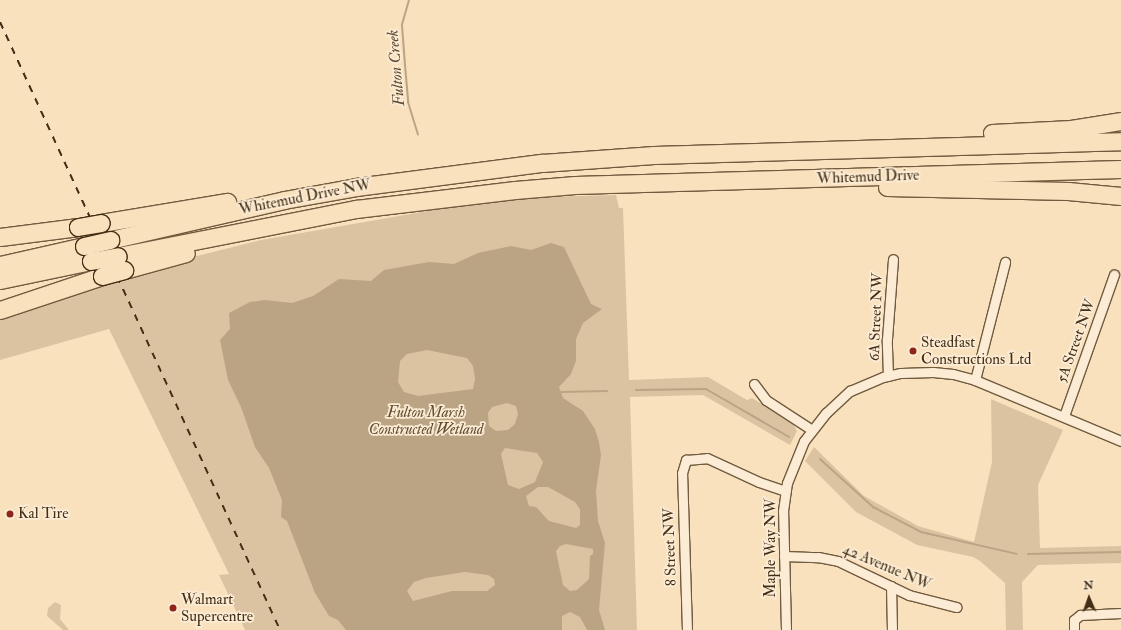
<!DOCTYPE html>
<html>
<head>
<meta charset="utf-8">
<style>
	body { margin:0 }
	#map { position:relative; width:1121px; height:630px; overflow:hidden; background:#fae1be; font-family:"IM FELL Double Pica",serif }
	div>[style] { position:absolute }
	.green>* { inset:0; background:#dbc3a1 }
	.water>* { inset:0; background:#bba484 }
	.stream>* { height:2px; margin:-1px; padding:0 1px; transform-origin:1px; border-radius:1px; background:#bba484 }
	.roads { filter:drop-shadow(1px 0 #705b3e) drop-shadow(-1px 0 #705b3e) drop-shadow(0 1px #705b3e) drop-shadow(0 -1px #705b3e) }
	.minor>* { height:9px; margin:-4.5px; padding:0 4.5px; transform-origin:4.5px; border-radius:4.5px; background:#fcecd5 }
	.motorway>* { height:17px; margin:-8.5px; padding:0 8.5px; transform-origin:8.5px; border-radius:8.5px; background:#fae1be }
	.rail>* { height:2px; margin-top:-1px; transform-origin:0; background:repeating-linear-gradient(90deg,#422e14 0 7px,transparent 0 14px) }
	.bridges { filter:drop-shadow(1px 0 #422e14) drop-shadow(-1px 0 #422e14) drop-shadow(0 1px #422e14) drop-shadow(0 -1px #422e14) }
	.motorway-bridge>* { height:17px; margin:-8.5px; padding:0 8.5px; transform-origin:8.5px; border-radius:8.5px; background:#fae1be }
	.dots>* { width:11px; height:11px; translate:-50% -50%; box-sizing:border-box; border:2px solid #fcecd5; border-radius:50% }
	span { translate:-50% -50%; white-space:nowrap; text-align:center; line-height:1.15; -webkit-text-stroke:3.5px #fcecd5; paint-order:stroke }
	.street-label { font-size:15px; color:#422e14 }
	.poi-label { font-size:15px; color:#422e14 }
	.left { translate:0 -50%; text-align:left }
	.park-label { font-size:15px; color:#614c30; font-style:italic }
	.water-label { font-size:16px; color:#604c30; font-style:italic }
	.north { position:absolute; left:1069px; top:578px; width:40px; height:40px; -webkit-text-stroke:3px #fcecd5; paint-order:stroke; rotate:358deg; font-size:11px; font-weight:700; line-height:16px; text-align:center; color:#422e14 }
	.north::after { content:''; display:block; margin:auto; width:14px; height:18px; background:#422e14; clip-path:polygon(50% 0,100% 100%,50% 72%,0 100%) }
</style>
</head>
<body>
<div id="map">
	<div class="green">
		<div style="clip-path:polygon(616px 195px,619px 208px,623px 208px,629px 380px,708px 377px,747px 400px,752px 398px,792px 422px,797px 431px,790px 445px,703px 395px,630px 397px,637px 630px,245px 630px,219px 575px,229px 574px,109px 329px,0 360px,0 315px,145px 269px,261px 240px,462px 205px,541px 197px)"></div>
		<div style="clip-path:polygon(991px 399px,1063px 430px,1038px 485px,1040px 548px,1121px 546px,1121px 563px,1038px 565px,1022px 582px,1023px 630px,1006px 630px,1005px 583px,980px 561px,973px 557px,917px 545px,856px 512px,805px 461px,814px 447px,864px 496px,918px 526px,974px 542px,992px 462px)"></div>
		<div style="clip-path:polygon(55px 602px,61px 605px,60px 619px,69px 630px,63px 630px,47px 616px,48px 608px)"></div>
	</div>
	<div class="water">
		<div style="clip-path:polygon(evenodd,551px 243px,564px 247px,591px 304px,602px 309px,583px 323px,576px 339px,576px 361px,571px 374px,559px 387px,563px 398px,583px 411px,595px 429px,599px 442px,601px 455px,596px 491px,598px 521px,605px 543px,599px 610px,605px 630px,587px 630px,580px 617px,570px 612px,562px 616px,562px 630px,346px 630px,338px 620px,329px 616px,315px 593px,287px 521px,281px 517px,282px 500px,269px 468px,255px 447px,241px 407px,228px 380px,220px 340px,230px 329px,229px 313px,250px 302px,265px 300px,292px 303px,313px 296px,339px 279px,371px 281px,384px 270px,429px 262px,454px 264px,478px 253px,511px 246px,531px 250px,551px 243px,427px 350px,467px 358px,473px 366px,475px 379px,473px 389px,418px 396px,404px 392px,398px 382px,400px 361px,407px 354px,427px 350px,551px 243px,507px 403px,516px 406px,518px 414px,515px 424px,508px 430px,496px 431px,489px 426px,488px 413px,492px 407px,507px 403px,551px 243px,505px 448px,537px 453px,543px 462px,535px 482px,519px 489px,508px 485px,501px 454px,505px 448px,551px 243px,538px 487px,548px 487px,575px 502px,580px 509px,580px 525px,576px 528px,549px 521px,536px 507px,529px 506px,526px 496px,538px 487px,551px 243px,566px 544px,593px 549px,593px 554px,590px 556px,589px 579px,577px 590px,570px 591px,563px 585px,556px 551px,560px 546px,566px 544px,551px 243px,465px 572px,488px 575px,494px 579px,495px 585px,487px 591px,452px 591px,413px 601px,407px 591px,414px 582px,426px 578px,465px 572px)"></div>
	</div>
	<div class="stream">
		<div style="left:409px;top:0;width:26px;rotate:106deg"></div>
		<div style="left:402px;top:25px;width:40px;rotate:85.7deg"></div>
		<div style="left:405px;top:65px;width:37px;rotate:85deg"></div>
		<div style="left:408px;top:102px;width:34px;rotate:73deg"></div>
		<div style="left:636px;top:390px;width:70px;rotate:-0.8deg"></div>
		<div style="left:706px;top:389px;width:96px;rotate:30deg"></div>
		<div style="left:561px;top:392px;width:46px;rotate:-1.2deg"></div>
		<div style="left:820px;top:459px;width:72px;rotate:42.2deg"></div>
		<div style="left:873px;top:507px;width:54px;rotate:27.5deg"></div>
		<div style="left:921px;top:532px;width:98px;rotate:12.9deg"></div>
		<div style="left:1028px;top:554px;width:93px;rotate:-1.2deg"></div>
	</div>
	<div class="roads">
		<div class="minor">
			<div style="left:888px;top:376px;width:37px;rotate:-92deg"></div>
			<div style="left:887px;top:339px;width:80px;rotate:-85.7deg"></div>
			<div style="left:975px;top:380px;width:122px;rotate:-75.7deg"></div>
			<div style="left:754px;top:384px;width:20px;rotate:53deg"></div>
			<div style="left:766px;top:400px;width:55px;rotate:33.1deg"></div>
			<div style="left:1064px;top:416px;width:150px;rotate:-70.5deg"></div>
			<div style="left:784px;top:556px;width:34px;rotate:2deg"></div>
			<div style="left:818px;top:557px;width:20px;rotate:11deg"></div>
			<div style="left:838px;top:561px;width:79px;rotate:25.6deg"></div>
			<div style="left:909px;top:595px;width:49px;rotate:14.3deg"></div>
			<div style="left:891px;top:586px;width:44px;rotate:88.7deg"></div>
			<div style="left:687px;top:630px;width:157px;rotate:-91.8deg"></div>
			<div style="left:682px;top:473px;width:14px;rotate:-73deg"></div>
			<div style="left:686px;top:460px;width:21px;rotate:-5deg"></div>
			<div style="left:707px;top:458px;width:57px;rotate:24.8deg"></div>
			<div style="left:759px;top:482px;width:28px;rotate:19deg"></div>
			<div style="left:786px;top:630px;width:119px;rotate:-91.4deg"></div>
			<div style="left:783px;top:511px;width:28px;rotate:-82deg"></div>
			<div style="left:787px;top:483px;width:45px;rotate:-68deg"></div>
			<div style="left:804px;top:441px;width:36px;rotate:-52deg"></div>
			<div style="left:826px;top:413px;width:33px;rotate:-43deg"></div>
			<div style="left:850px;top:391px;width:36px;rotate:-23deg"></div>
			<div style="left:883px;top:377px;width:18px;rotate:-13deg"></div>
			<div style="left:901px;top:373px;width:32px;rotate:-2deg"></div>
			<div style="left:933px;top:372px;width:20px;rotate:6deg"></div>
			<div style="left:953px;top:374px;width:23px;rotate:15deg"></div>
			<div style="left:975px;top:380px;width:158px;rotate:22.7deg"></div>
			<div style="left:1074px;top:630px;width:10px;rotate:-90deg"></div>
			<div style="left:1074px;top:620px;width:8px;rotate:-40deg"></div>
			<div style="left:1080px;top:615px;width:41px;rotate:-2.8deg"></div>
		</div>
		<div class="motorway">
			<div style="left:992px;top:133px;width:79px;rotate:-2.9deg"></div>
			<div style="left:1071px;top:129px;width:51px;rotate:-9.1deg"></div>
			<div style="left:887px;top:187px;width:181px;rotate:1.3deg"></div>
			<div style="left:1068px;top:191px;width:53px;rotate:5.4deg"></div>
			<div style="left:101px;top:223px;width:128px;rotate:-9.5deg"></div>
			<div style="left:0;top:237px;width:79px;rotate:-7.3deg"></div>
			<div style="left:110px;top:240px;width:179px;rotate:-12.9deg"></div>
			<div style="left:284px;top:200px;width:73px;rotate:-10.2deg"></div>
			<div style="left:356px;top:187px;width:188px;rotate:-7.4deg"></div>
			<div style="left:542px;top:163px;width:112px;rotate:-4.1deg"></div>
			<div style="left:654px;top:155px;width:467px;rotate:-1.7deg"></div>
			<div style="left:118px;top:256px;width:243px;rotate:-11.2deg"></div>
			<div style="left:356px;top:209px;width:160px;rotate:-6.8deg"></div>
			<div style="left:515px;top:190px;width:60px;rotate:-4.8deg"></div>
			<div style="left:575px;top:185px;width:546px;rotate:-1.68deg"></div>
			<div style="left:0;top:265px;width:86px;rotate:-12.7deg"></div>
			<div style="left:124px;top:270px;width:64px;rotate:-15.3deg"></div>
			<div style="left:0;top:280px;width:93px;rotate:-11.8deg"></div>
			<div style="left:0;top:310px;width:108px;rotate:-18.4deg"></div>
		</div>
	</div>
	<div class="rail">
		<div style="left:0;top:22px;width:669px;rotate:65.27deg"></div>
	</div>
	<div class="bridges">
		<div class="motorway-bridge">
			<div style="left:78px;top:227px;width:23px;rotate:-10deg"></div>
			<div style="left:84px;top:246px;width:27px;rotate:-13deg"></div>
			<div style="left:91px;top:261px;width:27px;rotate:-10deg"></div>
			<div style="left:102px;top:276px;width:23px;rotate:-15deg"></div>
		</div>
	</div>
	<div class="dots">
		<div style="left:913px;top:351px;background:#8f2418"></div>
		<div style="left:10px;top:514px;background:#8f2418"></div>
		<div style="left:173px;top:608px;background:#8f2418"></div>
	</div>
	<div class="street-label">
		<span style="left:868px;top:177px;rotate:-2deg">Whitemud Drive</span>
		<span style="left:305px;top:197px;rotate:-11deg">Whitemud Drive NW</span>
		<span style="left:876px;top:317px;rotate:-88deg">6A Street NW</span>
		<span style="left:1076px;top:341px;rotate:-70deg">5A Street NW</span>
		<span style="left:670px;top:547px;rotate:-92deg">8 Street NW</span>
		<span style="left:771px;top:548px;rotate:-90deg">Maple Way NW</span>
		<span style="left:887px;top:567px;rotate:23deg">42 Avenue NW</span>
	</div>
	<div class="poi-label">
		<span class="left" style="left:921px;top:351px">Steadfast<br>Constructions Ltd</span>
		<span class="left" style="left:18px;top:514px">Kal Tire</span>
		<span class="left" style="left:181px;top:608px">Walmart<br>Supercentre</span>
	</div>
	<div class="park-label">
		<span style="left:426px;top:421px">Fulton Marsh<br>Constructed Wetland</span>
	</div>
	<div class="water-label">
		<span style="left:396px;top:68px;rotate:-95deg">Fulton Creek</span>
	</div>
	<div class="north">N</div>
</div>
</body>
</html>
